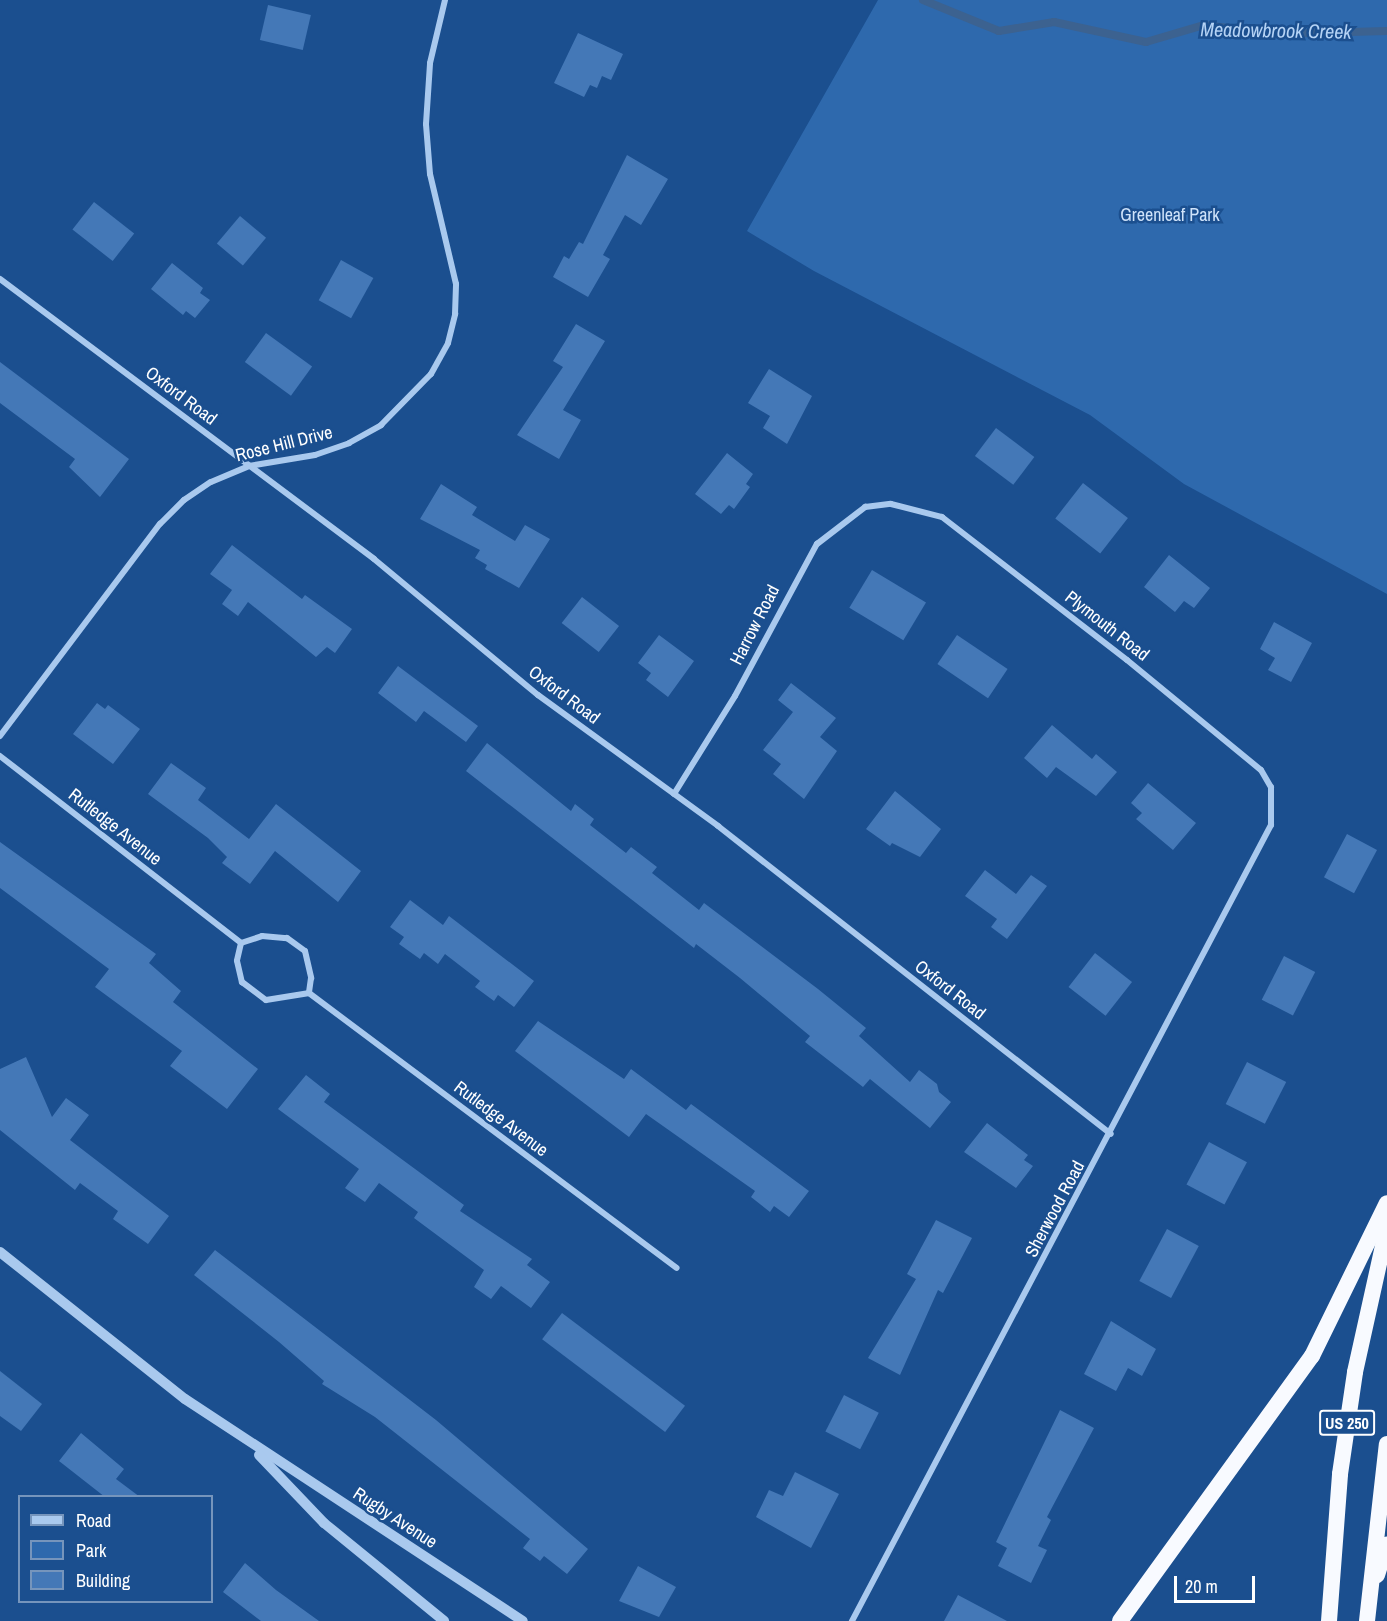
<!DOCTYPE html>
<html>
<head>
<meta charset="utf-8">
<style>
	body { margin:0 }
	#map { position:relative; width:1387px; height:1621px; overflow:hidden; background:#1b4f8f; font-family:"Archivo Narrow",sans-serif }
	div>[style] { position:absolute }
	.green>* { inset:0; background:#2e69ad }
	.stream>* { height:8px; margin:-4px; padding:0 4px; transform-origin:4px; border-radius:4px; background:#3c6290 }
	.building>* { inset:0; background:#4478b7; transform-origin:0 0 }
	.minor>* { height:6px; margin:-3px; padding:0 3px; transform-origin:3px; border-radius:3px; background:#a9c9ee }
	.tertiary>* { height:10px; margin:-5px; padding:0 5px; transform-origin:5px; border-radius:5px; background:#a9c9ee }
	.trunk>* { height:16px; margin:-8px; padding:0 8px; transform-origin:8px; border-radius:8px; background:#f8faff }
	span { translate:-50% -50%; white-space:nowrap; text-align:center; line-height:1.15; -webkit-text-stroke:5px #1b4f8f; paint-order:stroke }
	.shield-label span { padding:2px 4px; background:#1b4f8f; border:2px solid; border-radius:4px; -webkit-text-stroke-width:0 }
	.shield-label { font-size:16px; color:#fff; font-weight:700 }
	.park-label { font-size:18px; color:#cfe3fa }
	.street-label { font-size:18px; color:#fff }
	.water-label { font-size:20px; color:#b5d3f5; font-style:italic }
	.legend { position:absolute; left:18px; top:1495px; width:195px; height:108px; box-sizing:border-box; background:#1b4f8f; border:2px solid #7695bc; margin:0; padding:8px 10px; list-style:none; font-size:18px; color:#fff }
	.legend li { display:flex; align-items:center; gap:12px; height:30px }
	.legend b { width:30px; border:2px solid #7695bc }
	.scale { position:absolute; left:1174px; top:1576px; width:81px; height:27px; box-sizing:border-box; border:3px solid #fff; border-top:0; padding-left:8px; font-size:18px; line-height:21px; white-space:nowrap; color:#fff; -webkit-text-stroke:4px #1b4f8f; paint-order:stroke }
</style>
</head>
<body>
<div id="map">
	<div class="green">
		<div style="clip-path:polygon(878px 0,1387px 0,1387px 594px,1184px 484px,1090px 415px,814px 271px,747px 231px)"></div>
	</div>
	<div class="stream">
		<div style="left:923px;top:0;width:82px;rotate:22.2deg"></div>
		<div style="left:999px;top:31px;width:56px;rotate:-9.3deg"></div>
		<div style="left:1054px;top:22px;width:94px;rotate:12.3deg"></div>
		<div style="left:1146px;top:42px;width:60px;rotate:-16.3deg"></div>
		<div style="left:1204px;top:25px;width:72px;rotate:7.2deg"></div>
		<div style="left:1275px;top:34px;width:112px;rotate:-1.5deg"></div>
	</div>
	<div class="building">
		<div style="left:268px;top:5px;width:44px;height:36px;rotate:13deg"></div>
		<div style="clip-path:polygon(578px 33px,623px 54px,611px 80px,602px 76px,597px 88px,590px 85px,584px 97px,554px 83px)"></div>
		<div style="clip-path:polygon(627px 155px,668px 179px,641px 225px,625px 215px,603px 255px,610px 259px,588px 297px,553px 277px,564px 256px,569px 259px,579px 242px,583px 244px)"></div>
		<div style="left:94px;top:202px;width:51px;height:35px;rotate:38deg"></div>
		<div style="left:240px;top:216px;width:34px;height:36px;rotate:40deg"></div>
		<div style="left:341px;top:260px;width:37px;height:46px;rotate:29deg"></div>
		<div style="clip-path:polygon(172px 263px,203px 288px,200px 293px,210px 300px,195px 318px,186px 311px,183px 315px,151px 289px)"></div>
		<div style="clip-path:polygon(576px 324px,605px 341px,563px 410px,581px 420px,559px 459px,517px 435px,563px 367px,553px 361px)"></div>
		<div style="left:266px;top:333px;width:57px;height:36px;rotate:36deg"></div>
		<div style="clip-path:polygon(0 362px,129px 459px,100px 497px,69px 467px,75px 459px,0 403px)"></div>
		<div style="clip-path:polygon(769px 369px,812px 396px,787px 444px,763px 428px,770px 416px,748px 403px)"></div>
		<div style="left:996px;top:428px;width:48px;height:35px;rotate:37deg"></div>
		<div style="clip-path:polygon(727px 453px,753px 474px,746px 484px,750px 487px,734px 509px,729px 505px,721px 514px,695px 494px)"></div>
		<div style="left:1083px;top:483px;width:57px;height:45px;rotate:38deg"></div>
		<div style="clip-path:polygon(441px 484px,477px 507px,472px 515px,515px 541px,525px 525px,550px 539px,519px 588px,485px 569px,487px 565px,475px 558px,480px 550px,420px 519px)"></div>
		<div style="clip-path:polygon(232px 545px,302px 599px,305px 595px,352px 629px,335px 653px,327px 647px,316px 657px,248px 602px,238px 616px,222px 604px,232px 590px,210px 574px)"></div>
		<div style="clip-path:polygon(1169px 555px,1210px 588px,1194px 608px,1184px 601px,1175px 612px,1144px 587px)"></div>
		<div style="left:872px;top:570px;width:63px;height:44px;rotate:31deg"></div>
		<div style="left:582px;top:597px;width:47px;height:33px;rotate:38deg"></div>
		<div style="clip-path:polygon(1274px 622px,1312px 643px,1291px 682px,1268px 670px,1275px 658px,1260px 649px)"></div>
		<div style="clip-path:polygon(659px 635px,694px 661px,668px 697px,646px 680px,651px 673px,638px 663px)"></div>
		<div style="left:957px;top:635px;width:61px;height:35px;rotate:34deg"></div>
		<div style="clip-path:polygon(398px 666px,478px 726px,466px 742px,424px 711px,416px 722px,378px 693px)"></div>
		<div style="clip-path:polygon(791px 683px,836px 718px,820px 737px,837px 751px,804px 799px,773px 774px,781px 764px,763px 750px,793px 712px,778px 700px)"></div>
		<div style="clip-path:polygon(97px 703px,105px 709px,108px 705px,140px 729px,113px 764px,73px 734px)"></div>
		<div style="clip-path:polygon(1052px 725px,1092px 759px,1096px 754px,1117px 772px,1096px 796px,1056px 767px,1047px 778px,1024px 758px)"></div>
		<div style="clip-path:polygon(487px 743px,571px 811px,575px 804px,594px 819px,590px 825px,626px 853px,631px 847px,657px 867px,652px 873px,699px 910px,704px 903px,818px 989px,866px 1028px,859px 1036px,910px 1082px,919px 1070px,937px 1084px,939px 1092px,951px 1102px,930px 1128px,870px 1079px,863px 1087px,805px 1042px,810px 1036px,740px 978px,696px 944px,694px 948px,466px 771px)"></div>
		<div style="clip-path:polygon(171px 763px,206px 788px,198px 800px,249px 839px,276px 804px,361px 871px,338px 902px,275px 851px,250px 884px,222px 863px,227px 857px,208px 838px,148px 794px)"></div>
		<div style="clip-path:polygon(1148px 783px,1196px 823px,1173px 850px,1136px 819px,1142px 813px,1131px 803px)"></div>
		<div style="clip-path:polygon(895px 791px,941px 829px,920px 857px,892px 843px,890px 846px,866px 829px)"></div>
		<div style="left:1347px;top:834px;width:34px;height:49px;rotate:28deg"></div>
		<div style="clip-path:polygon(0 842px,156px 954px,149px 963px,181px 991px,173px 1002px,258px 1069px,227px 1109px,170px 1066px,182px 1051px,95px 987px,109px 969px,0 888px)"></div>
		<div style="clip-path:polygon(985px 870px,1016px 894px,1031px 875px,1047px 886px,1007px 939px,991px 927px,997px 919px,965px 896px)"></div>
		<div style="clip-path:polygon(410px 900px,443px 925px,449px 916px,534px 981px,514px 1007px,498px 995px,494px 1001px,475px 987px,480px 981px,445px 954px,438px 964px,424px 953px,420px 959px,399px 944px,404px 937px,390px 927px)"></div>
		<div style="left:1095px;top:953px;width:47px;height:43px;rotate:38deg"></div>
		<div style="left:1284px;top:956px;width:35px;height:49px;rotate:27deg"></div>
		<div style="clip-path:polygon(538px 1021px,624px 1079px,631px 1069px,686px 1110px,691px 1104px,809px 1191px,789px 1217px,774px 1206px,770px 1212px,751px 1197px,755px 1191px,646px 1114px,629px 1137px,515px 1051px)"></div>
		<div style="clip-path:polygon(26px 1057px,52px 1117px,66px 1098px,89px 1115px,70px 1140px,169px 1216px,148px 1244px,113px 1219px,118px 1211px,80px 1183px,75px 1190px,0 1130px,0 1069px)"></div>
		<div style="left:1247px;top:1062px;width:44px;height:47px;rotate:27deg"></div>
		<div style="clip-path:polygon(306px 1075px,330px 1094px,324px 1102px,464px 1205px,460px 1211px,532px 1259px,527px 1265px,550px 1282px,531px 1308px,501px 1286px,491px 1299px,474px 1287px,484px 1270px,414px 1218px,418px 1212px,379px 1183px,365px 1202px,345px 1188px,359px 1169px,278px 1109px)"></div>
		<div style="clip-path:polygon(987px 1123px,1028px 1155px,1024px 1160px,1033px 1166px,1016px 1188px,964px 1152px)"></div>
		<div style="left:1209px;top:1142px;width:43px;height:48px;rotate:28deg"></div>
		<div style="clip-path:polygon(936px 1220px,972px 1238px,943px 1293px,938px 1290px,900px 1375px,868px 1358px,916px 1279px,907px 1274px)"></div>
		<div style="left:1167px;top:1229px;width:36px;height:59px;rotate:28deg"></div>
		<div style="clip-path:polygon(215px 1250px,436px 1420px,588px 1549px,567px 1574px,544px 1556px,540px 1561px,523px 1548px,530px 1539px,375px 1417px,322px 1384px,324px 1381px,279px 1342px,194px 1275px)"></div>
		<div style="left:562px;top:1313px;width:154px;height:33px;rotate:37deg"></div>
		<div style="clip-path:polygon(1111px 1321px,1156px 1349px,1142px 1376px,1128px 1368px,1116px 1391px,1084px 1374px)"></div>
		<div style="clip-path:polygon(0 1371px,42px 1404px,21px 1431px,0 1416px)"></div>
		<div style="left:844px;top:1395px;width:39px;height:41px;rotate:27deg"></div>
		<div style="clip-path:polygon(1060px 1410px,1094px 1428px,1047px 1517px,1051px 1520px,1038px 1546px,1047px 1550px,1031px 1583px,998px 1566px,1007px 1548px,996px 1542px)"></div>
		<div style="clip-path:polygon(81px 1433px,124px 1469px,116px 1479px,140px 1497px,105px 1497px,59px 1461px)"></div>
		<div style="clip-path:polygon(795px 1472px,839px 1494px,811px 1548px,756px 1517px,769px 1490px,783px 1496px)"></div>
		<div style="clip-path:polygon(245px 1563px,276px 1590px,319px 1621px,261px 1621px,223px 1592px)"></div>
		<div style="clip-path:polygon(638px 1566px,676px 1587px,659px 1617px,619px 1601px)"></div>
		<div style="clip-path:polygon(958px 1595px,1007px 1621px,944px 1621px)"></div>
	</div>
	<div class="minor">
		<div style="left:0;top:279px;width:467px;rotate:36.8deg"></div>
		<div style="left:374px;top:559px;width:213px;rotate:39.7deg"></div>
		<div style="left:538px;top:695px;width:223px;rotate:36deg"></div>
		<div style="left:718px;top:826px;width:499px;rotate:38.1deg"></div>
		<div style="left:0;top:736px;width:266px;rotate:-53deg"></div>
		<div style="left:160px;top:524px;width:34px;rotate:-45deg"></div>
		<div style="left:184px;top:500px;width:32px;rotate:-34deg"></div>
		<div style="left:211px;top:482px;width:41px;rotate:-22.8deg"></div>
		<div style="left:249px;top:466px;width:67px;rotate:-9.5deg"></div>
		<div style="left:315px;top:455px;width:36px;rotate:-19deg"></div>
		<div style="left:349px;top:443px;width:37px;rotate:-29deg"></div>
		<div style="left:381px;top:425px;width:71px;rotate:-45.6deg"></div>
		<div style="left:431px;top:374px;width:35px;rotate:-61deg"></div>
		<div style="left:448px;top:343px;width:30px;rotate:-76deg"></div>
		<div style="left:455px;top:314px;width:30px;rotate:-88deg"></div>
		<div style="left:456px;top:284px;width:113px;rotate:-103.3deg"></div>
		<div style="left:430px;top:174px;width:50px;rotate:-94.6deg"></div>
		<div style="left:426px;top:124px;width:61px;rotate:-86.2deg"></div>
		<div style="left:430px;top:63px;width:65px;rotate:-76.6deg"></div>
		<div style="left:0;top:756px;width:305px;rotate:37.8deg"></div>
		<div style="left:674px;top:794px;width:115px;rotate:-58.1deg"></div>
		<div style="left:735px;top:696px;width:173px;rotate:-61.7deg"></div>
		<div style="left:817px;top:544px;width:61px;rotate:-37.6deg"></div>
		<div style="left:865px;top:507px;width:26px;rotate:-7deg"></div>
		<div style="left:891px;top:504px;width:53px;rotate:14.3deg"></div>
		<div style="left:942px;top:517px;width:234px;rotate:37.7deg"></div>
		<div style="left:1127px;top:660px;width:173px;rotate:39.4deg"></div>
		<div style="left:1261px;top:770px;width:20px;rotate:60deg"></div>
		<div style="left:1271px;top:787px;width:38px;rotate:90deg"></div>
		<div style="left:1271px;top:825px;width:900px;rotate:117.76deg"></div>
		<div style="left:241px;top:943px;width:18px;rotate:103deg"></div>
		<div style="left:237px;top:961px;width:22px;rotate:77deg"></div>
		<div style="left:242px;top:982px;width:30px;rotate:37deg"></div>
		<div style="left:266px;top:1000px;width:44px;rotate:-9.2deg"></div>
		<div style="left:241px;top:943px;width:22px;rotate:-18deg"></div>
		<div style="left:262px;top:936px;width:25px;rotate:5deg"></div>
		<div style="left:287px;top:938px;width:22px;rotate:36deg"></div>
		<div style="left:305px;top:951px;width:28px;rotate:77deg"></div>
		<div style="left:311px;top:978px;width:15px;rotate:98deg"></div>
		<div style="left:309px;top:993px;width:459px;rotate:36.8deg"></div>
	</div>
	<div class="tertiary">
		<div style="left:0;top:1252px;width:236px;rotate:38.5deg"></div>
		<div style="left:185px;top:1399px;width:404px;rotate:33.3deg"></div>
		<div style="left:259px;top:1455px;width:94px;rotate:46.3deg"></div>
		<div style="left:324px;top:1523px;width:155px;rotate:39.2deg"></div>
	</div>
	<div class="trunk">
		<div style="left:1377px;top:1575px;width:32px;rotate:-72deg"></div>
		<div style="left:1120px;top:1621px;width:327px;rotate:-54.1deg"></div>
		<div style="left:1312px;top:1356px;width:170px;rotate:-63.9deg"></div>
		<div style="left:1329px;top:1621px;width:147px;rotate:-85.7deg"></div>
		<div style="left:1340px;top:1474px;width:103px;rotate:-81.6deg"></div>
		<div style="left:1355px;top:1372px;width:148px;rotate:-77.5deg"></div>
		<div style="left:1367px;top:1621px;width:178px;rotate:-83.6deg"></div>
	</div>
	<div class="shield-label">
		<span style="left:1347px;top:1423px">US 250</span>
	</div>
	<div class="park-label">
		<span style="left:1170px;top:215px">Greenleaf Park</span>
	</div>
	<div class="street-label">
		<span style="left:181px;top:396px;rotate:37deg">Oxford Road</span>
		<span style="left:284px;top:444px;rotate:-14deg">Rose Hill Drive</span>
		<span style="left:755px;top:625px;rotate:-63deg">Harrow Road</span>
		<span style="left:1107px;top:626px;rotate:38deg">Plymouth Road</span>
		<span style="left:564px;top:695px;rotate:37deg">Oxford Road</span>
		<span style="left:115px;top:827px;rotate:38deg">Rutledge Avenue</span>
		<span style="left:950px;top:990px;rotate:38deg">Oxford Road</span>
		<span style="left:501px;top:1119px;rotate:37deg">Rutledge Avenue</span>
		<span style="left:1055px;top:1209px;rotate:-62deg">Sherwood Road</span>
		<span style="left:395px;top:1518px;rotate:33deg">Rugby Avenue</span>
	</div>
	<div class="water-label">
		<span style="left:1276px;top:30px;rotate:1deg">Meadowbrook Creek</span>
	</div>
	<ul class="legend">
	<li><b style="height:8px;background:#a9c9ee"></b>Road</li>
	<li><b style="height:16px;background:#2e69ad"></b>Park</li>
	<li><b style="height:16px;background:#4478b7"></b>Building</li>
	</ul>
	<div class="scale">20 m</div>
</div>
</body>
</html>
